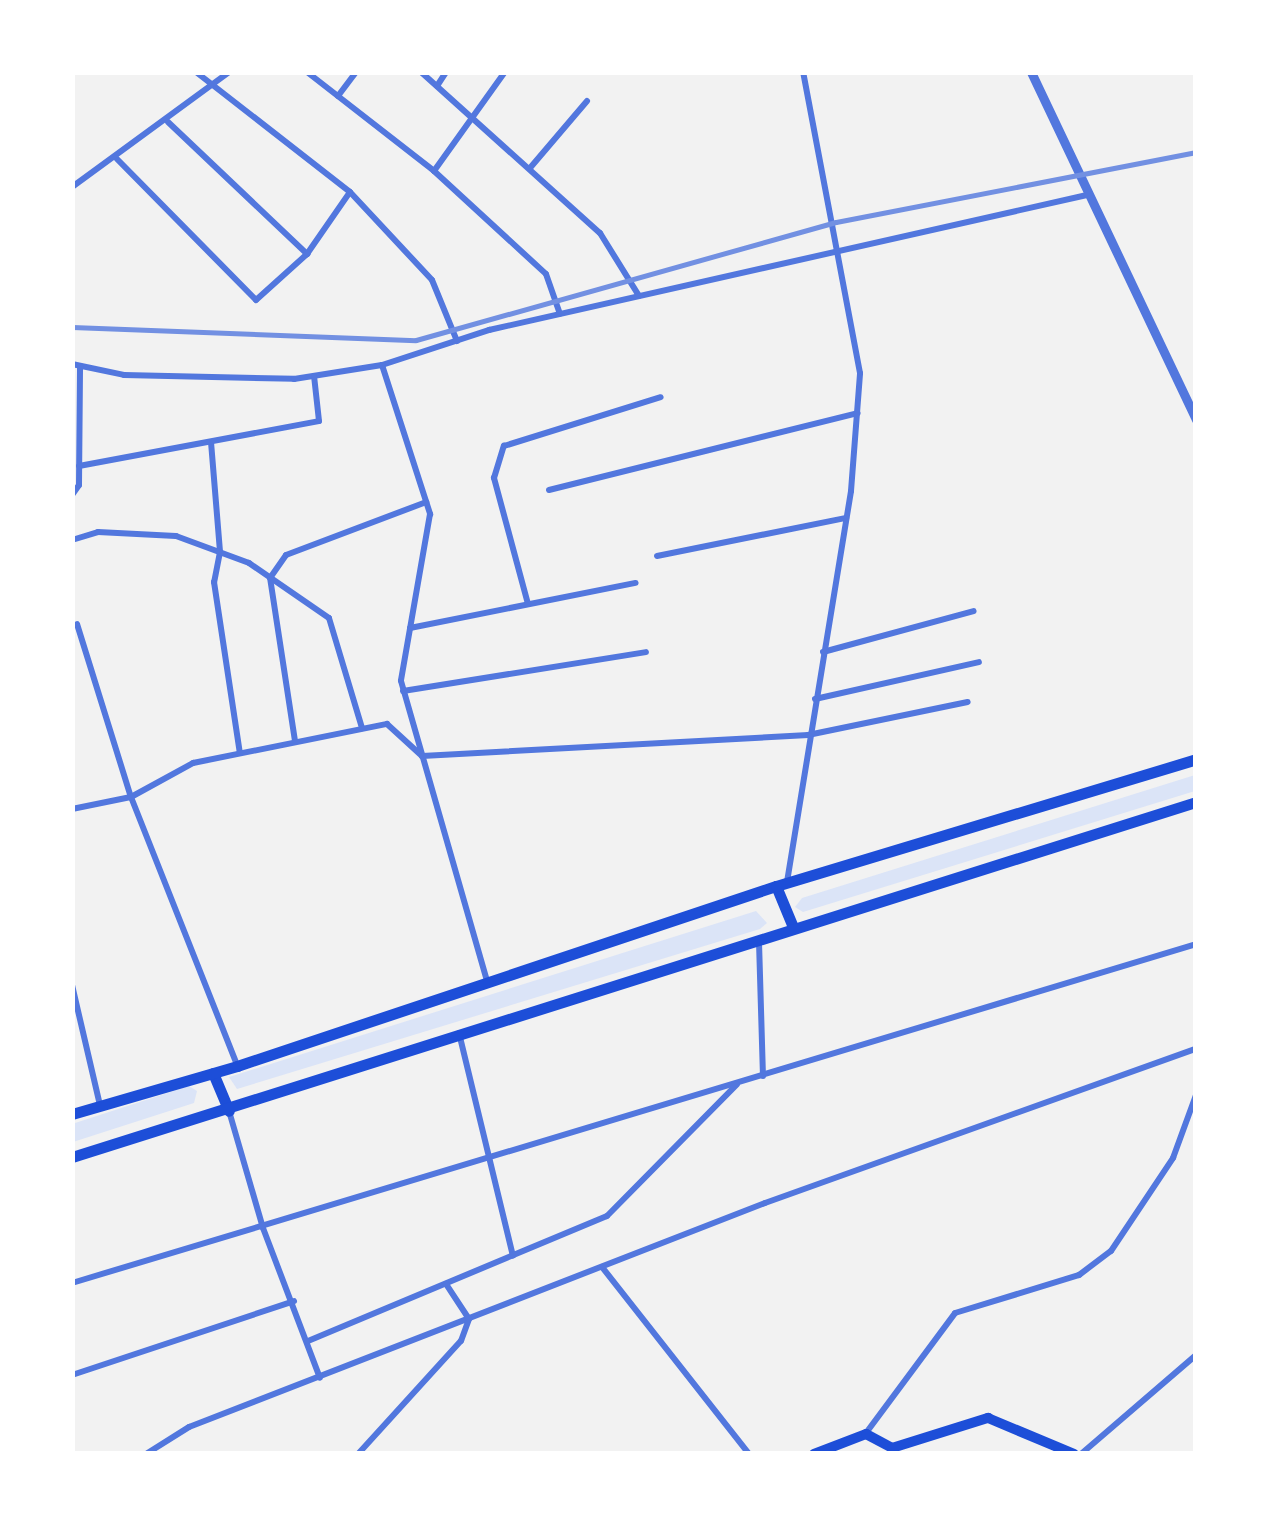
<!DOCTYPE html>
<html>
<head>
<meta charset="utf-8">
<style>
	body { margin:0 }
	#map { position:relative; width:1268px; height:1526px; overflow:hidden; background:#f2f2f2; font-family:"Asap Condensed",sans-serif }
	div>[style] { position:absolute }
	.green>* { inset:0; background:#dbe4f7 }
	.minor>* { height:6px; margin:-3px; padding:0 3px; transform-origin:3px; border-radius:3px; background:#5277de }
	.tertiary>* { height:9px; margin:-4.5px; padding:0 4.5px; transform-origin:4.5px; border-radius:4.5px; background:#5277de }
	.secondary>* { height:10px; margin:-5px; padding:0 5px; transform-origin:5px; border-radius:5px; background:#1d4ed8 }
	.primary>* { height:11px; margin:-5.5px; padding:0 5.5px; transform-origin:5.5px; border-radius:5.5px; background:#1d4ed8 }
	.rail>* { height:5px; margin:-2.5px; padding:0 2.5px; transform-origin:2.5px; border-radius:2.5px; background:#7290e2 }
	span { translate:-50% -50%; white-space:nowrap; text-align:center; line-height:1.15; -webkit-text-stroke:8px #fff; paint-order:stroke }
	.frame { position:absolute; inset:0; border:75px solid #fff; pointer-events:none }
</style>
</head>
<body>
<div id="map">
	<div class="green">
		<div style="clip-path:polygon(1195px 775px,1195px 791px,803px 912px,795px 907px,802px 898px)"></div>
		<div style="clip-path:polygon(756px 911px,767px 923px,760px 929px,237px 1089px,229px 1077px)"></div>
		<div style="clip-path:polygon(189px 1086px,197px 1091px,194px 1103px,73px 1142px,72px 1124px)"></div>
	</div>
	<div class="minor">
		<div style="left:196px;top:72px;width:195px;rotate:37.9deg"></div>
		<div style="left:350px;top:192px;width:120px;rotate:47deg"></div>
		<div style="left:432px;top:280px;width:66px;rotate:67.7deg"></div>
		<div style="left:307px;top:72px;width:161px;rotate:37.9deg"></div>
		<div style="left:434px;top:171px;width:152px;rotate:42.6deg"></div>
		<div style="left:546px;top:274px;width:42px;rotate:70.7deg"></div>
		<div style="left:421px;top:72px;width:241px;rotate:42deg"></div>
		<div style="left:600px;top:233px;width:74px;rotate:58.2deg"></div>
		<div style="left:437px;top:86px;width:17px;rotate:-57deg"></div>
		<div style="left:338px;top:96px;width:30px;rotate:-53deg"></div>
		<div style="left:168px;top:122px;width:192px;rotate:43.5deg"></div>
		<div style="left:117px;top:159px;width:198px;rotate:45.4deg"></div>
		<div style="left:256px;top:300px;width:69px;rotate:-42deg"></div>
		<div style="left:307px;top:254px;width:75px;rotate:-55.3deg"></div>
		<div style="left:530px;top:168px;width:88px;rotate:-49.6deg"></div>
		<div style="left:434px;top:171px;width:122px;rotate:-54.4deg"></div>
		<div style="left:72px;top:187px;width:195px;rotate:-36.2deg"></div>
		<div style="left:72px;top:364px;width:53px;rotate:11.9deg"></div>
		<div style="left:124px;top:375px;width:170px;rotate:1.3deg"></div>
		<div style="left:294px;top:379px;width:89px;rotate:-9deg"></div>
		<div style="left:382px;top:365px;width:113px;rotate:-18.1deg"></div>
		<div style="left:489px;top:330px;width:613px;rotate:-12.72deg"></div>
		<div style="left:382px;top:365px;width:157px;rotate:72.1deg"></div>
		<div style="left:430px;top:514px;width:169px;rotate:99.9deg"></div>
		<div style="left:401px;top:681px;width:312px;rotate:74deg"></div>
		<div style="left:211px;top:442px;width:110px;rotate:85.3deg"></div>
		<div style="left:220px;top:552px;width:31px;rotate:101deg"></div>
		<div style="left:214px;top:582px;width:173px;rotate:81.4deg"></div>
		<div style="left:79px;top:466px;width:244px;rotate:-10.6deg"></div>
		<div style="left:319px;top:421px;width:45px;rotate:-96.3deg"></div>
		<div style="left:549px;top:490px;width:318px;rotate:-14deg"></div>
		<div style="left:72px;top:495px;width:12px;rotate:-55deg"></div>
		<div style="left:79px;top:485px;width:119px;rotate:-89.5deg"></div>
		<div style="left:72px;top:540px;width:27px;rotate:-17deg"></div>
		<div style="left:98px;top:532px;width:78px;rotate:2.9deg"></div>
		<div style="left:176px;top:536px;width:78px;rotate:20.3deg"></div>
		<div style="left:249px;top:563px;width:97px;rotate:34.5deg"></div>
		<div style="left:329px;top:618px;width:115px;rotate:73.3deg"></div>
		<div style="left:657px;top:556px;width:193px;rotate:-11.4deg"></div>
		<div style="left:528px;top:604px;width:131px;rotate:-105.1deg"></div>
		<div style="left:494px;top:478px;width:34px;rotate:-73deg"></div>
		<div style="left:504px;top:446px;width:164px;rotate:-17.3deg"></div>
		<div style="left:77px;top:624px;width:181px;rotate:72.7deg"></div>
		<div style="left:131px;top:797px;width:288px;rotate:68.4deg"></div>
		<div style="left:410px;top:628px;width:230px;rotate:-11.3deg"></div>
		<div style="left:823px;top:652px;width:156px;rotate:-15.2deg"></div>
		<div style="left:403px;top:691px;width:246px;rotate:-9.1deg"></div>
		<div style="left:815px;top:699px;width:168px;rotate:-12.7deg"></div>
		<div style="left:295px;top:741px;width:165px;rotate:-98.7deg"></div>
		<div style="left:270px;top:578px;width:28px;rotate:-55deg"></div>
		<div style="left:286px;top:555px;width:150px;rotate:-20.7deg"></div>
		<div style="left:72px;top:809px;width:60px;rotate:-11.5deg"></div>
		<div style="left:131px;top:797px;width:71px;rotate:-28.7deg"></div>
		<div style="left:193px;top:763px;width:198px;rotate:-11.4deg"></div>
		<div style="left:387px;top:724px;width:47px;rotate:42.4deg"></div>
		<div style="left:422px;top:756px;width:387px;rotate:-3.1deg"></div>
		<div style="left:808px;top:735px;width:163px;rotate:-11.7deg"></div>
		<div style="left:787px;top:882px;width:396px;rotate:-80.7deg"></div>
		<div style="left:851px;top:491px;width:118px;rotate:-85.6deg"></div>
		<div style="left:860px;top:373px;width:306px;rotate:-100.7deg"></div>
		<div style="left:759px;top:942px;width:134px;rotate:88.3deg"></div>
		<div style="left:72px;top:985px;width:123px;rotate:76.9deg"></div>
		<div style="left:459px;top:1033px;width:229px;rotate:76.4deg"></div>
		<div style="left:229px;top:1111px;width:122px;rotate:73.8deg"></div>
		<div style="left:263px;top:1228px;width:160px;rotate:69.2deg"></div>
		<div style="left:602px;top:1267px;width:238px;rotate:51.8deg"></div>
		<div style="left:72px;top:1283px;width:1174px;rotate:-16.78deg"></div>
		<div style="left:308px;top:1341px;width:324px;rotate:-22.7deg"></div>
		<div style="left:607px;top:1216px;width:185px;rotate:-45.4deg"></div>
		<div style="left:72px;top:1375px;width:234px;rotate:-18.4deg"></div>
		<div style="left:866px;top:1433px;width:149px;rotate:-53.4deg"></div>
		<div style="left:955px;top:1313px;width:130px;rotate:-17deg"></div>
		<div style="left:1079px;top:1275px;width:40px;rotate:-37deg"></div>
		<div style="left:1111px;top:1251px;width:112px;rotate:-56.3deg"></div>
		<div style="left:1173px;top:1158px;width:67px;rotate:-69.9deg"></div>
		<div style="left:146px;top:1454px;width:51px;rotate:-32.1deg"></div>
		<div style="left:189px;top:1427px;width:618px;rotate:-21.25deg"></div>
		<div style="left:765px;top:1203px;width:458px;rotate:-19.7deg"></div>
		<div style="left:358px;top:1454px;width:153px;rotate:-47.7deg"></div>
		<div style="left:461px;top:1341px;width:23px;rotate:-70deg"></div>
		<div style="left:469px;top:1319px;width:42px;rotate:-123.3deg"></div>
		<div style="left:1081px;top:1454px;width:152px;rotate:-40.7deg"></div>
	</div>
	<div class="tertiary">
		<div style="left:1031px;top:72px;width:385px;rotate:64.6deg"></div>
	</div>
	<div class="secondary">
		<div style="left:814px;top:1454px;width:56px;rotate:-21deg"></div>
		<div style="left:866px;top:1434px;width:30px;rotate:28deg"></div>
		<div style="left:892px;top:1448px;width:101px;rotate:-17.4deg"></div>
		<div style="left:988px;top:1418px;width:93px;rotate:22.7deg"></div>
	</div>
	<div class="primary">
		<div style="left:776px;top:886px;width:44px;rotate:67.5deg"></div>
		<div style="left:213px;top:1073px;width:41px;rotate:67.2deg"></div>
		<div style="left:72px;top:1114px;width:172px;rotate:-16.2deg"></div>
		<div style="left:237px;top:1066px;width:568px;rotate:-18.47deg"></div>
		<div style="left:776px;top:886px;width:439px;rotate:-16.8deg"></div>
		<div style="left:72px;top:1157px;width:1179px;rotate:-17.53deg"></div>
	</div>
	<div class="rail">
		<div style="left:72px;top:327px;width:344px;rotate:2.2deg"></div>
		<div style="left:416px;top:340px;width:436px;rotate:-15.7deg"></div>
		<div style="left:836px;top:222px;width:367px;rotate:-11deg"></div>
	</div>
	<div class="frame"></div>
</div>
</body>
</html>
